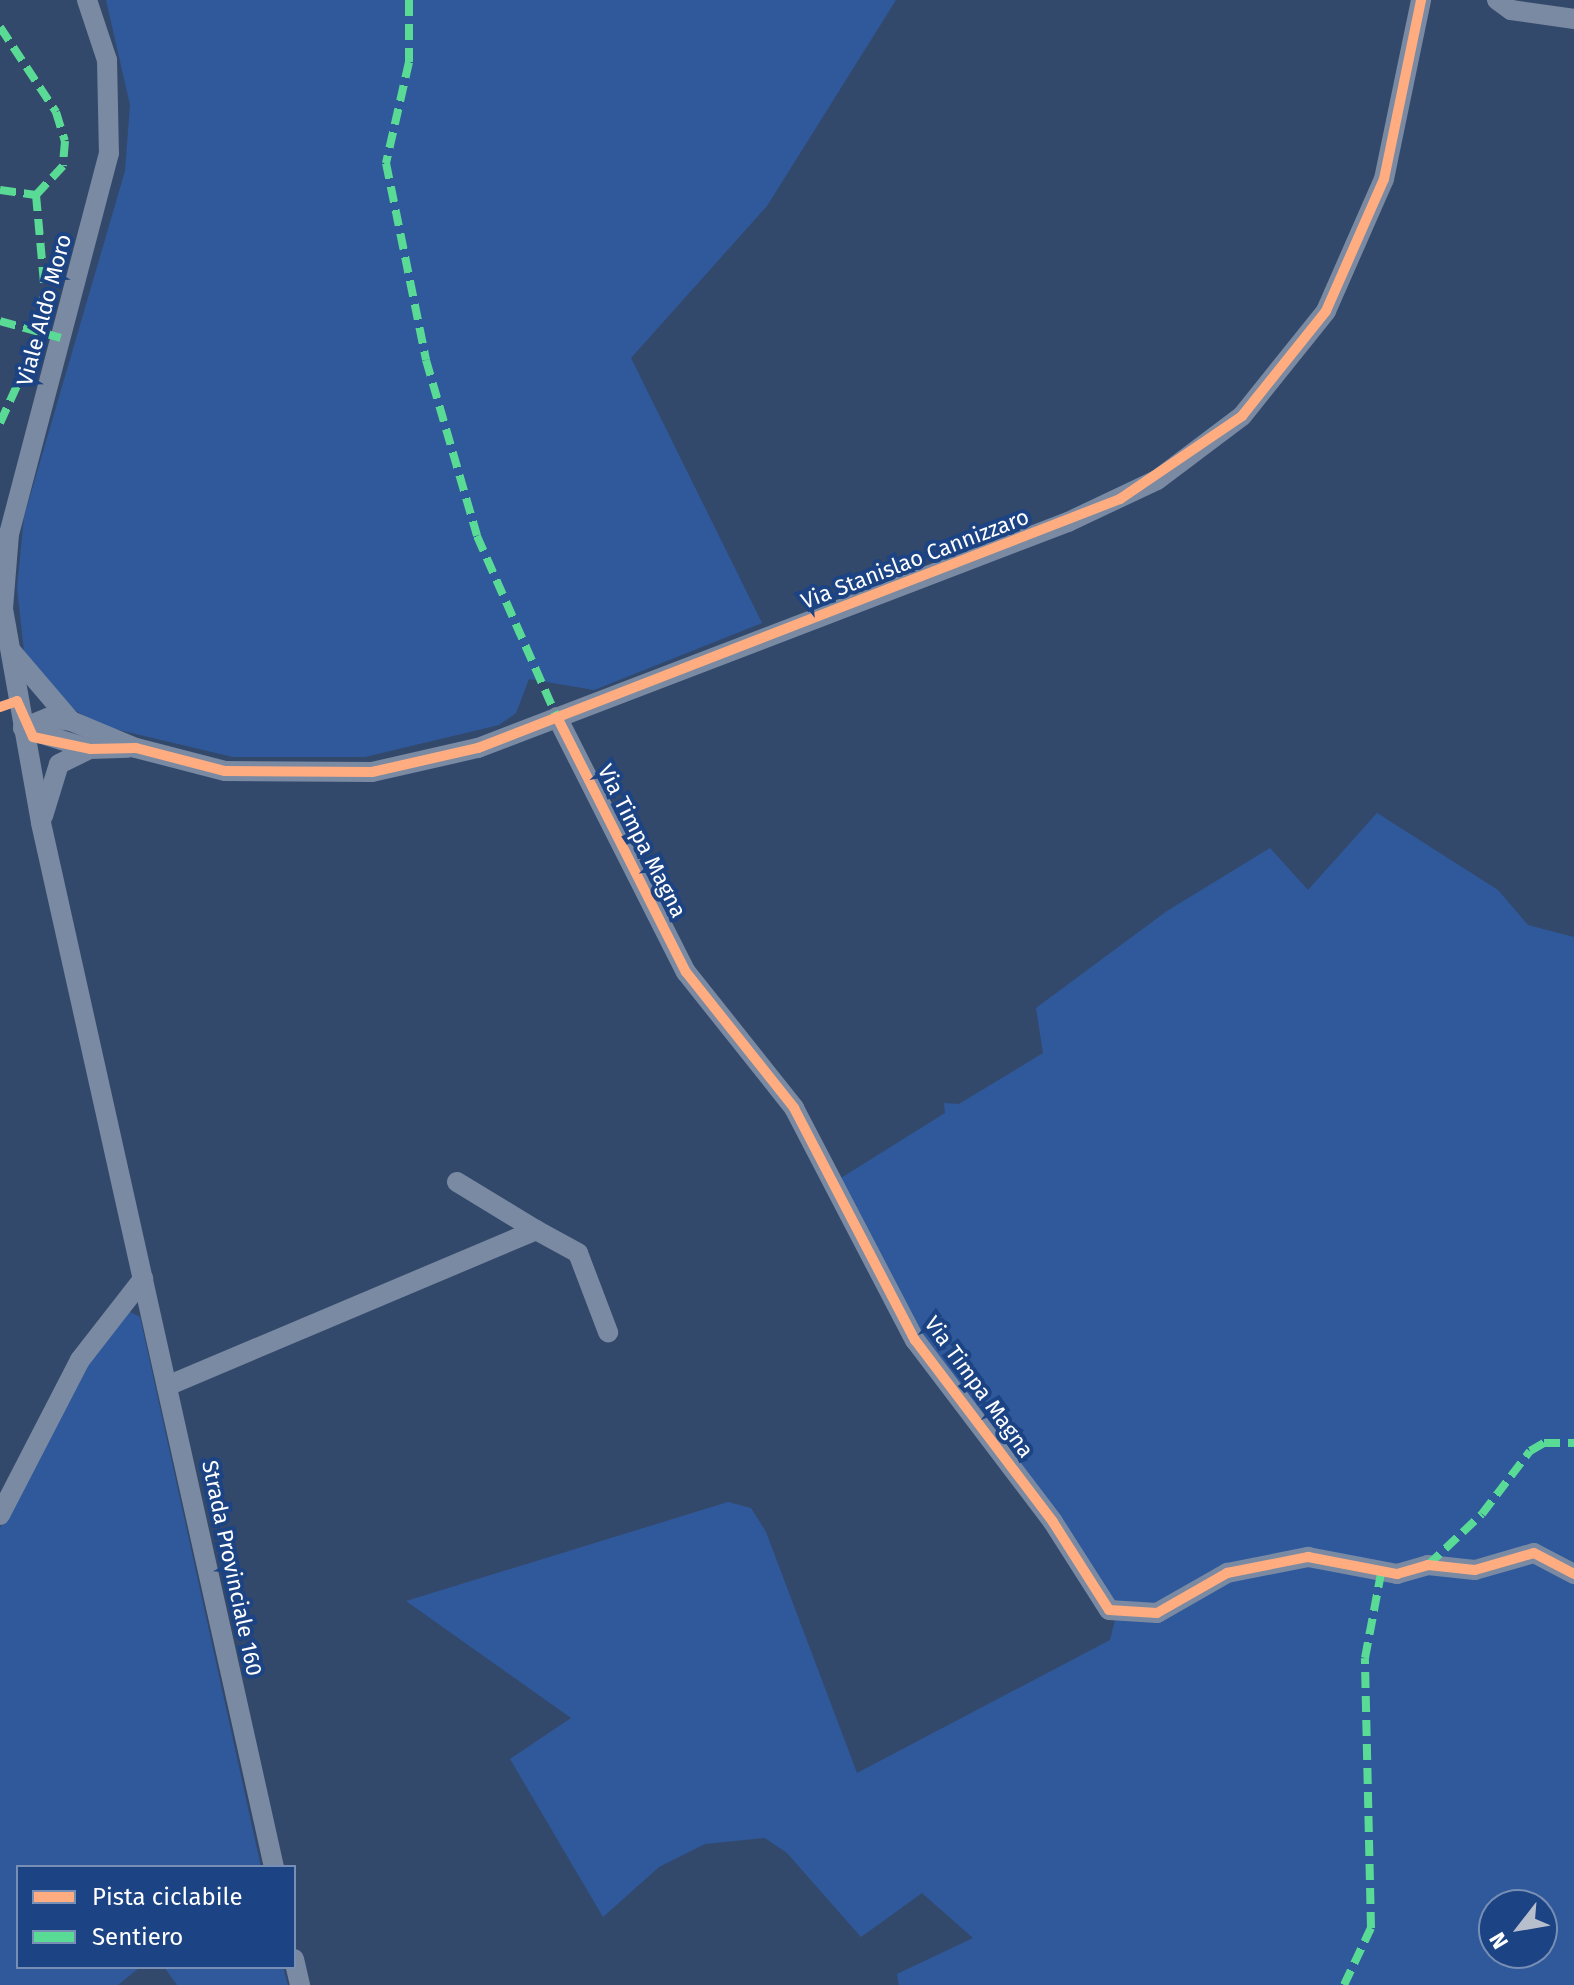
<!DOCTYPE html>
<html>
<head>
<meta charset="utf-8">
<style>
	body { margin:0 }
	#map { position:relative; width:1574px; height:1985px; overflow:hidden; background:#33496c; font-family:"Fira Sans",sans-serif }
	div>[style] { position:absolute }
	.green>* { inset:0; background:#30599b }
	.minor>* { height:20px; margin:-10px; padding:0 10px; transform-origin:10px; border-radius:10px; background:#7a8aa2 }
	.quiet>* { height:8px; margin-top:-4px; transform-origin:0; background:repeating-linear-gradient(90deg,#5adb95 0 16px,transparent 0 24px) }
	.cycleway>* { height:10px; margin:-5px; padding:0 5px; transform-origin:5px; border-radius:5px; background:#ffac80 }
	span { translate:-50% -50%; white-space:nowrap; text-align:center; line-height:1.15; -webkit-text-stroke:8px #1c4383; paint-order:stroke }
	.street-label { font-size:22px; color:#fff }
	.legend { position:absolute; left:16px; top:1865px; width:280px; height:104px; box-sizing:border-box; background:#1c4383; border:2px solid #778eb5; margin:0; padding:10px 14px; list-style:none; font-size:24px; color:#fff }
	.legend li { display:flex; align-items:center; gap:16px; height:40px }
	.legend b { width:40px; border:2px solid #778eb5 }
	.north { position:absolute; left:1478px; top:1889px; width:80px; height:80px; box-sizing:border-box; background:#1c4383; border:2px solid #778eb5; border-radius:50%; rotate:239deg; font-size:22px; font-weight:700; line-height:32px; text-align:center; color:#fff }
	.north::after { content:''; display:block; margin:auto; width:28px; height:36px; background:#b8bfcc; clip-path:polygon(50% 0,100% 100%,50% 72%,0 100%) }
</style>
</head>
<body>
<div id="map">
	<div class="green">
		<div style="clip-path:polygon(106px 0,896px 0,767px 206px,631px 358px,762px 623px,594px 690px,529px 679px,516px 713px,499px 725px,365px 757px,233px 757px,102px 726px,66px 705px,24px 651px,17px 588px,24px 517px,125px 171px,130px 105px)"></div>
		<div style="clip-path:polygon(1377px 813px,1498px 890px,1528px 925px,1574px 937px,1574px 1568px,1535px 1547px,1494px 1562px,1403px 1566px,1306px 1552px,1157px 1609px,1109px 1604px,919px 1337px,841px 1178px,945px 1113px,944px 1103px,959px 1104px,1043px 1053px,1036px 1008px,1167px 911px,1270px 848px,1308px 890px)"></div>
		<div style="clip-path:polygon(130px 1312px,140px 1317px,261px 1867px,18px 1867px,18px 1967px,140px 1967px,118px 1985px,0 1985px,0 1528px,91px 1352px)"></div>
		<div style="clip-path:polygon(evenodd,728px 1502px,751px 1508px,766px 1532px,857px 1773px,1110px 1640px,1115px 1620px,1219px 1583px,1307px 1564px,1372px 1577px,1530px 1561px,1574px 1581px,1574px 1985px,899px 1985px,897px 1974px,973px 1938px,922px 1893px,861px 1937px,787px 1853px,765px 1838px,705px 1844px,659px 1867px,603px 1917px,510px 1759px,571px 1718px,406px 1601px,728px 1502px,1494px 1905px,1542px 1905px,1542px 1953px,1494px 1953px,1494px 1905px)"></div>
		<div style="clip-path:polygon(164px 1967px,283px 1967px,288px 1985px,177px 1985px)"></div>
	</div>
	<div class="minor">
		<div style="left:87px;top:0;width:63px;rotate:71.6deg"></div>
		<div style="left:107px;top:60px;width:93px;rotate:88.8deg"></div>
		<div style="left:109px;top:153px;width:394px;rotate:104.7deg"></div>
		<div style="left:9px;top:534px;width:75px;rotate:94.6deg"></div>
		<div style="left:3px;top:609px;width:217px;rotate:79.9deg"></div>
		<div style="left:41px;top:823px;width:1070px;rotate:77.42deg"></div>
		<div style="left:1497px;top:0;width:17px;rotate:36deg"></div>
		<div style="left:1511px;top:10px;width:64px;rotate:8.1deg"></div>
		<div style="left:12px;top:652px;width:91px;rotate:49.5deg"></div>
		<div style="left:557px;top:717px;width:286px;rotate:63.2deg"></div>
		<div style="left:686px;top:972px;width:174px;rotate:51.5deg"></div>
		<div style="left:794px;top:1108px;width:262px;rotate:62.5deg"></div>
		<div style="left:915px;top:1340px;width:228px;rotate:52.8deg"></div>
		<div style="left:1053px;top:1522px;width:104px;rotate:57.5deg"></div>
		<div style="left:1109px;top:1610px;width:48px;rotate:3.6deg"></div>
		<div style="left:1157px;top:1613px;width:81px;rotate:-29.7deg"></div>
		<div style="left:1227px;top:1573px;width:83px;rotate:-11.2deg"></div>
		<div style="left:1308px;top:1557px;width:91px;rotate:10.8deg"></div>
		<div style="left:1397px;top:1574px;width:32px;rotate:-16deg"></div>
		<div style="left:1428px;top:1565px;width:47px;rotate:6.1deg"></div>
		<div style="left:1475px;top:1570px;width:61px;rotate:-16.1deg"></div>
		<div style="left:1534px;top:1553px;width:45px;rotate:27.7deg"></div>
		<div style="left:23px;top:728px;width:27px;rotate:-22deg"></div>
		<div style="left:48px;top:718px;width:23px;rotate:7deg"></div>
		<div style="left:71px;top:721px;width:70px;rotate:22.6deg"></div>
		<div style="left:136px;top:748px;width:92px;rotate:14.5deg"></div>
		<div style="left:225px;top:771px;width:147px;rotate:0.4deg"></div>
		<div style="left:372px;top:772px;width:109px;rotate:-12.8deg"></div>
		<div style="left:478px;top:748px;width:632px;rotate:-20.96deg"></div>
		<div style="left:1068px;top:522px;width:98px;rotate:-25.3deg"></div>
		<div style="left:1157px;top:480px;width:106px;rotate:-37deg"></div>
		<div style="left:1242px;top:416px;width:134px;rotate:-51.3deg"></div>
		<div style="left:1326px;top:311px;width:144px;rotate:-66.3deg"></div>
		<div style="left:1384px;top:179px;width:183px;rotate:-78.3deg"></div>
		<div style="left:23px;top:728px;width:70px;rotate:17.4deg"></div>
		<div style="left:90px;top:749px;width:38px;rotate:-2deg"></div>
		<div style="left:43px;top:816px;width:54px;rotate:-72.9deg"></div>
		<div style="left:59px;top:764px;width:34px;rotate:-26deg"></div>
		<div style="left:457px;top:1182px;width:92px;rotate:31.3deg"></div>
		<div style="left:167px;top:1386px;width:401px;rotate:-22.9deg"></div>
		<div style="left:536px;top:1230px;width:48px;rotate:28.7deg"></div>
		<div style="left:578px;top:1253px;width:85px;rotate:69.2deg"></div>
		<div style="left:0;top:1515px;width:174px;rotate:-62.7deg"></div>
		<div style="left:80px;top:1360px;width:103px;rotate:-52.1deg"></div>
		<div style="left:294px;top:1959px;width:27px;rotate:77deg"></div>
	</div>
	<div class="quiet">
		<div style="left:409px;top:0;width:62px;rotate:90deg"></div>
		<div style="left:409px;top:62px;width:104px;rotate:102.8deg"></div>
		<div style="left:386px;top:163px;width:201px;rotate:78.5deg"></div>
		<div style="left:426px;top:360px;width:183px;rotate:73.8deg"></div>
		<div style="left:477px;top:536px;width:198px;rotate:66.2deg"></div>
		<div style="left:0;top:27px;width:102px;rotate:56.6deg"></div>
		<div style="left:56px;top:112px;width:30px;rotate:73deg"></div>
		<div style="left:65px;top:141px;width:25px;rotate:95deg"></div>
		<div style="left:63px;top:166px;width:40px;rotate:133deg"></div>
		<div style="left:36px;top:195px;width:98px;rotate:84.8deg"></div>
		<div style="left:45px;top:293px;width:40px;rotate:111deg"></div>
		<div style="left:0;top:190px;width:36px;rotate:8deg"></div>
		<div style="left:0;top:321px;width:63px;rotate:15.6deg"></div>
		<div style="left:0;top:423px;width:99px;rotate:-65.5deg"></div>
		<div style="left:1428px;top:1565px;width:74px;rotate:-43.4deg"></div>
		<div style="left:1482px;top:1514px;width:79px;rotate:-52.7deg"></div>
		<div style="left:1530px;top:1451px;width:16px;rotate:-30deg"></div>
		<div style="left:1544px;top:1443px;width:30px"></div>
		<div style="left:1344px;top:1985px;width:63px;rotate:-64.7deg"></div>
		<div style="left:1371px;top:1928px;width:270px;rotate:-91.3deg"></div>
		<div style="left:1365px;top:1658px;width:86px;rotate:-79.3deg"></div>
	</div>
	<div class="cycleway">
		<div style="left:0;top:707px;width:18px;rotate:-19deg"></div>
		<div style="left:17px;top:701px;width:39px;rotate:66deg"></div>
		<div style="left:33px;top:737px;width:58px;rotate:11.9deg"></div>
		<div style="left:90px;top:749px;width:46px;rotate:-1.2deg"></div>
		<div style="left:136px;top:748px;width:92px;rotate:14.5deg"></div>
		<div style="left:225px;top:771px;width:147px;rotate:0.4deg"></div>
		<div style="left:372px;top:772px;width:109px;rotate:-12.8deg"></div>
		<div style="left:478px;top:748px;width:689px;rotate:-21.2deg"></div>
		<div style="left:1120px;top:499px;width:148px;rotate:-34.2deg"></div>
		<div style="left:1242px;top:416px;width:134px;rotate:-51.3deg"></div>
		<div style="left:1326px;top:311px;width:144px;rotate:-66.3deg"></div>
		<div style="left:1384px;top:179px;width:183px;rotate:-78.3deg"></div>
		<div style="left:557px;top:717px;width:286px;rotate:63.2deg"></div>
		<div style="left:686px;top:972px;width:174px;rotate:51.5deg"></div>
		<div style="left:794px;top:1108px;width:262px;rotate:62.5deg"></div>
		<div style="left:915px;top:1340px;width:228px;rotate:52.8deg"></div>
		<div style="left:1053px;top:1522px;width:104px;rotate:57.5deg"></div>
		<div style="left:1109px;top:1610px;width:48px;rotate:3.6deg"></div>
		<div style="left:1157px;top:1613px;width:81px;rotate:-29.7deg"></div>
		<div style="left:1227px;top:1573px;width:83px;rotate:-11.2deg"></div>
		<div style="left:1308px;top:1557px;width:91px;rotate:10.8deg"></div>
		<div style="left:1397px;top:1574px;width:32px;rotate:-16deg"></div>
		<div style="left:1428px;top:1565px;width:47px;rotate:6.1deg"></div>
		<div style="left:1475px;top:1570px;width:61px;rotate:-16.1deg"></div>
		<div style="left:1534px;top:1553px;width:45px;rotate:27.7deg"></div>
	</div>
	<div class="street-label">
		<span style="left:44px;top:310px;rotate:-75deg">Viale Aldo Moro</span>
		<span style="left:915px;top:559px;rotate:-21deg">Via Stanislao Cannizzaro</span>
		<span style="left:642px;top:841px;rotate:63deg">Via Timpa Magna</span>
		<span style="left:979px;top:1387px;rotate:54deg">Via Timpa Magna</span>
		<span style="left:232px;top:1568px;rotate:78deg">Strada Provinciale 160</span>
	</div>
	<ul class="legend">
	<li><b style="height:10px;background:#ffac80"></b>Pista ciclabile</li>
	<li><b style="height:10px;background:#5adb95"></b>Sentiero</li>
	</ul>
	<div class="north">N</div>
</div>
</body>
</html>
